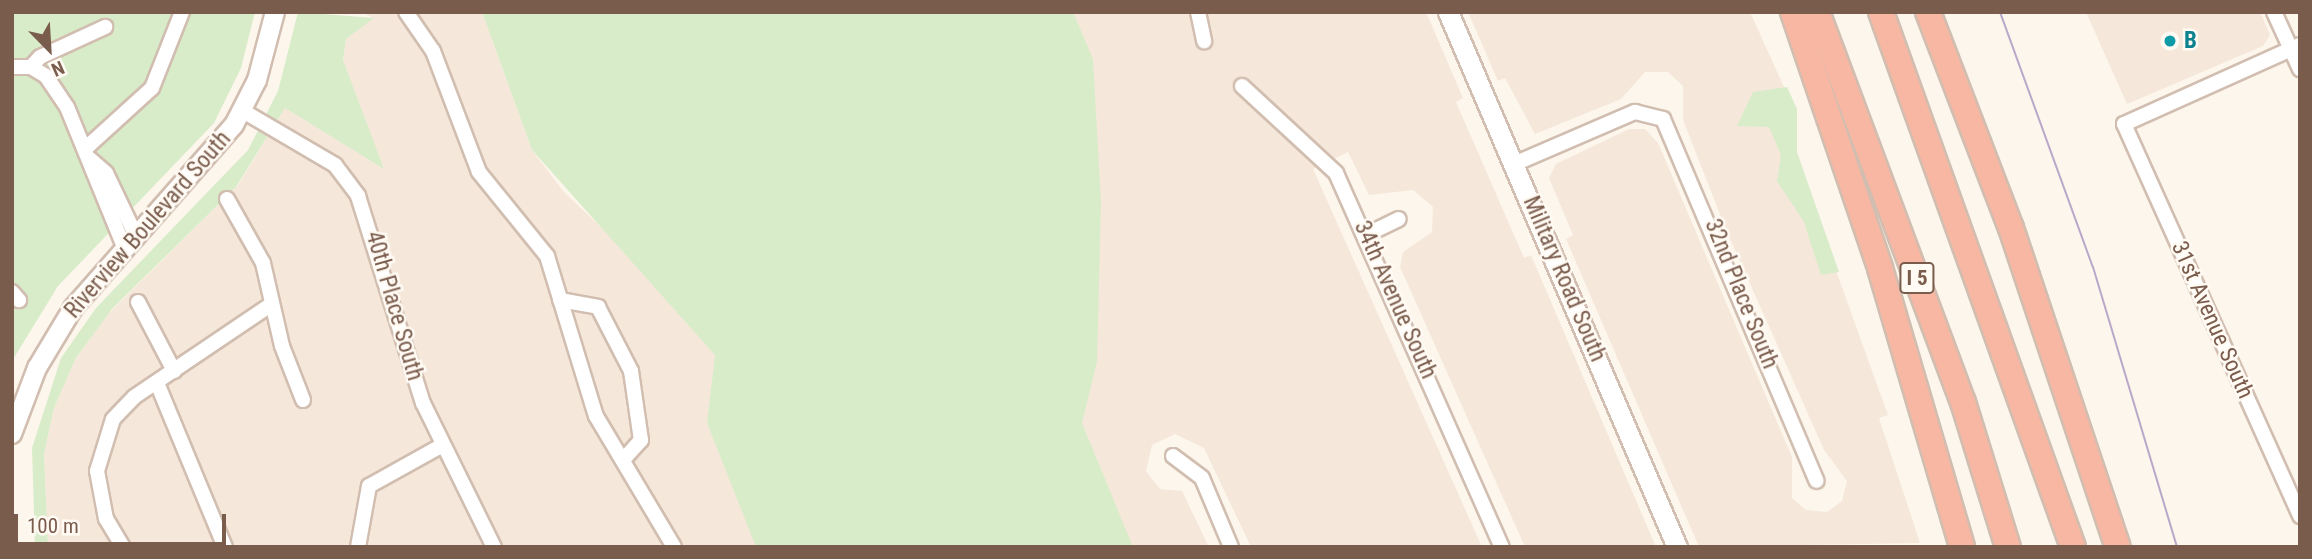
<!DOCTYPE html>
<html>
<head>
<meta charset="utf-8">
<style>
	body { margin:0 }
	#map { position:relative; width:2312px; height:559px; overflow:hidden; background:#fdf6ec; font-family:"Roboto Condensed",sans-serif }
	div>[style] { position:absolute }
	.residential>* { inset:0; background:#f5e8da }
	.green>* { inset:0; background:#d8ecc9 }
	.roads { filter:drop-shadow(2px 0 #d1beb0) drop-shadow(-2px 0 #d1beb0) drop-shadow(0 2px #d1beb0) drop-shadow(0 -2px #d1beb0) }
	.minor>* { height:14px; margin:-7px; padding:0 7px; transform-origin:7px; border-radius:7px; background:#fff }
	.tertiary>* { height:18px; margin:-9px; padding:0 9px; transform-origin:9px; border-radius:9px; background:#fff }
	.secondary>* { height:19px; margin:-9.5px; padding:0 9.5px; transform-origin:9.5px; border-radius:9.5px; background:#fff }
	.motorway>* { height:24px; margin:-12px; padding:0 12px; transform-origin:12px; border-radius:12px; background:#f7b7a3 }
	.tram>* { height:2px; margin:-1px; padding:0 1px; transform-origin:1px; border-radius:1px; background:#b9a8c9 }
	.dots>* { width:19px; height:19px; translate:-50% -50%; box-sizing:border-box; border:4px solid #fffaf3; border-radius:50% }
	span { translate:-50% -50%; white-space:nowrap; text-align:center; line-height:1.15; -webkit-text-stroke:5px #fffaf3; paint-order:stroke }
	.shield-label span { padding:2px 5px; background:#fffaf3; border:2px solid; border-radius:5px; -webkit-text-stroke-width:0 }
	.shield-label { font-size:21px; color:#7a5c4d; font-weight:700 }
	.culture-label { font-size:23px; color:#0d838f; font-weight:700 }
	.left { translate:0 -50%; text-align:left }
	.street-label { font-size:23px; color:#7a5c4d }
	.frame { position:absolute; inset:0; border:14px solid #7a5c4d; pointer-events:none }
	.north { position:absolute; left:14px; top:14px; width:70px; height:70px; -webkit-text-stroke:5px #fffaf3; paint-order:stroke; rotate:156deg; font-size:19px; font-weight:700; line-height:28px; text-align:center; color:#7a5c4d }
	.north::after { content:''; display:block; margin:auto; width:24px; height:32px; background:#7a5c4d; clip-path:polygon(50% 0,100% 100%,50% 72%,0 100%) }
	.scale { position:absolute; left:14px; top:514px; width:212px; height:32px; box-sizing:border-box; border:4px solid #7a5c4d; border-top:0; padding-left:9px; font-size:21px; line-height:24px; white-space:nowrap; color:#7a5c4d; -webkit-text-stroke:5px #fffaf3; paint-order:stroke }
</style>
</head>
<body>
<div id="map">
	<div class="residential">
		<div style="clip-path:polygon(362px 12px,482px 12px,532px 150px,564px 192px,660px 283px,716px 352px,707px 423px,762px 547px,48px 547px,44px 454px,54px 408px,75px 360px,107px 315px,238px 185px,285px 108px,383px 168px,343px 60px,346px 39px,373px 18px)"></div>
		<div style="clip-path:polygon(819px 12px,1426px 12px,1463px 98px,1456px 102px,1524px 258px,1531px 255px,1656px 547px,1525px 547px,1400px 267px,1403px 252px,1432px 232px,1433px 207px,1413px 190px,1369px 195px,1348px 152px,1313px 169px,1482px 547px,1251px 547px,1204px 448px,1175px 434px,1152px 445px,1146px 471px,1160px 489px,1182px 491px,1209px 547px,1012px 547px)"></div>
		<div style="clip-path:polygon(1468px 12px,1750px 12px,1794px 109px,1780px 115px,1888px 415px,1879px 418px,1920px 543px,1699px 547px,1566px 239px,1573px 235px,1549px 178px,1556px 164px,1629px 129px,1645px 129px,1658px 143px,1792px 457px,1792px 498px,1806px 510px,1827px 512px,1842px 501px,1847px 481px,1824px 450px,1727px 232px,1683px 120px,1683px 86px,1668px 72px,1645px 72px,1621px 99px,1535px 134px,1505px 78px,1498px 81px)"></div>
		<div style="clip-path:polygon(2086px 12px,2260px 12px,2270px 35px,2263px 46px,2127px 104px)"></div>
	</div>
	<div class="green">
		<div style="clip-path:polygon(12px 12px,255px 12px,241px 68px,214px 123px,58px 286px,12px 361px)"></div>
		<div style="clip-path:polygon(298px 12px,374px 18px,346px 39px,343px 60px,384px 169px,285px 108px,236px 187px,112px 309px,76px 358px,54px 408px,44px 454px,48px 547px,35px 547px,32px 448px,61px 358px,96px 308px,248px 150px,278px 91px)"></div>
		<div style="clip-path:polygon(482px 12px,1073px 12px,1093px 59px,1101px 202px,1097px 362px,1082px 423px,1133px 547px,756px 547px,707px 423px,715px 355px,532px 150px)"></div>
		<div style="clip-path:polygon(1787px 87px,1797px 109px,1797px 152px,1839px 272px,1821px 275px,1804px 222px,1777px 181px,1781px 155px,1769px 127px,1737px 126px,1753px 92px)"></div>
	</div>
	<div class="roads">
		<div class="minor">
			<div style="left:406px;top:12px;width:47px;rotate:55.3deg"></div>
			<div style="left:433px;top:51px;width:129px;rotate:69.2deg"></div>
			<div style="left:479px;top:172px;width:108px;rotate:51deg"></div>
			<div style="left:547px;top:256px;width:167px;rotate:73deg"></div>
			<div style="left:596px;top:416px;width:152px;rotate:59.2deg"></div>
			<div style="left:1198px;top:12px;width:30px;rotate:78deg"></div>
			<div style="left:2274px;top:12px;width:63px;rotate:65.5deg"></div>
			<div style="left:2300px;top:45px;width:193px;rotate:155.8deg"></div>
			<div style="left:2124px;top:124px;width:430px;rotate:65.8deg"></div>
			<div style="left:12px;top:67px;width:19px"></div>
			<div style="left:31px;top:67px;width:17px;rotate:31deg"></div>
			<div style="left:46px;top:76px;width:37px;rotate:56deg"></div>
			<div style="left:67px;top:107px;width:151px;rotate:67.8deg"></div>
			<div style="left:31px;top:67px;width:13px;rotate:-48deg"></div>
			<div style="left:40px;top:57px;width:72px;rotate:-24.8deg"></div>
			<div style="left:1242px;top:86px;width:128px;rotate:42.8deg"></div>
			<div style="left:1336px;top:173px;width:409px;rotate:66.1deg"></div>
			<div style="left:243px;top:111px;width:107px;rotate:30.4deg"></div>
			<div style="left:335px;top:165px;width:39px;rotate:53deg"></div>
			<div style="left:358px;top:196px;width:217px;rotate:72.6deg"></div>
			<div style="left:423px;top:403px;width:161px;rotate:63.8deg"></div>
			<div style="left:86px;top:148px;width:89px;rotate:-42.3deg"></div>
			<div style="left:152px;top:88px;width:82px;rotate:-68.5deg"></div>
			<div style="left:90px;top:159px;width:21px;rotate:41deg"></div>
			<div style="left:106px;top:173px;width:70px;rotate:64.5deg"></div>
			<div style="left:1514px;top:164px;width:132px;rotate:-23.3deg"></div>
			<div style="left:1635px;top:112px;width:29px;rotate:14deg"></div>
			<div style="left:1663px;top:119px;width:393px;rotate:67deg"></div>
			<div style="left:227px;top:199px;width:73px;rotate:60.6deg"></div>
			<div style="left:263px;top:263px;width:85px;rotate:77.1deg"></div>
			<div style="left:282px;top:346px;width:58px;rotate:68.7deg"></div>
			<div style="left:1368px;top:234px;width:34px;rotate:-26deg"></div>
			<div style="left:12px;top:292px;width:11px;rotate:49deg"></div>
			<div style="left:560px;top:300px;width:39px;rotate:10deg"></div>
			<div style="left:598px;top:307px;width:72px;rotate:62.7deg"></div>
			<div style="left:631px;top:371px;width:70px;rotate:81.8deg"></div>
			<div style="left:641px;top:440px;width:25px;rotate:132deg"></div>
			<div style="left:138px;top:302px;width:78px;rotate:62.4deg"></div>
			<div style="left:157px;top:383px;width:178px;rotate:67.5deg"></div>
			<div style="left:1173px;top:456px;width:36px;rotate:37deg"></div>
			<div style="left:1202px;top:478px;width:75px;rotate:67.2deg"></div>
			<div style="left:123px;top:547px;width:33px;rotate:-121deg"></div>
			<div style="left:106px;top:519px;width:49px;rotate:-100.6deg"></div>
			<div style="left:97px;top:471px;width:54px;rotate:-72.9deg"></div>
			<div style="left:113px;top:419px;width:30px;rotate:-46deg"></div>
			<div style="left:134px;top:397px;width:166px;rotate:-34deg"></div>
			<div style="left:358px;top:547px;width:62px;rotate:-79.8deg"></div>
			<div style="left:369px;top:486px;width:82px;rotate:-29.1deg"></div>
		</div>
		<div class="tertiary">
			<div style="left:12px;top:434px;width:71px;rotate:-69.3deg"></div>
			<div style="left:37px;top:368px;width:70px;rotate:-59deg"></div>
			<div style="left:73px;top:308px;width:244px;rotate:-48.7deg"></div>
			<div style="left:234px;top:125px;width:51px;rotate:-62.9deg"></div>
			<div style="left:257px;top:80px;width:70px;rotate:-75.2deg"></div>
		</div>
		<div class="secondary">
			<div style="left:1448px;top:12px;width:582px;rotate:66.83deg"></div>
		</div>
		<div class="motorway">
			<div style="left:1793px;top:12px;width:270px;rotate:71.2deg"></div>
			<div style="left:1880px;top:268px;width:291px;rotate:73.6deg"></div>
			<div style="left:1817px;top:12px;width:416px;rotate:69.5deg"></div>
			<div style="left:1963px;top:402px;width:152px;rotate:72.8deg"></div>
			<div style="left:1881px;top:12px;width:568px;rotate:70.26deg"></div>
			<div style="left:1928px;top:12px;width:231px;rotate:69deg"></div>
			<div style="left:2011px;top:228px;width:336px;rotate:71.5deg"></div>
		</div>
	</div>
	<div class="tram">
		<div style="left:2000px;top:12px;width:271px;rotate:70deg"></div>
		<div style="left:2093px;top:267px;width:292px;rotate:73.3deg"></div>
	</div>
	<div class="dots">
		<div style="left:2170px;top:41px;background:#0f9aa8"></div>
	</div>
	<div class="shield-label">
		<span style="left:1917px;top:278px">I 5</span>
	</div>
	<div class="culture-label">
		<span class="left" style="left:2184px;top:41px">B</span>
	</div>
	<div class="street-label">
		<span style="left:148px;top:225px;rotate:-49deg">Riverview Boulevard South</span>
		<span style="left:1564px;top:279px;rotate:67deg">Military Road South</span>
		<span style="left:1741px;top:294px;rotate:68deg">32nd Place South</span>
		<span style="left:1395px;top:300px;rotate:66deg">34th Avenue South</span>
		<span style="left:394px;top:306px;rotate:74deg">40th Place South</span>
		<span style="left:2212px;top:320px;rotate:66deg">31st Avenue South</span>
	</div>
	<div class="frame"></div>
	<div class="north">N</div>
	<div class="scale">100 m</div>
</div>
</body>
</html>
